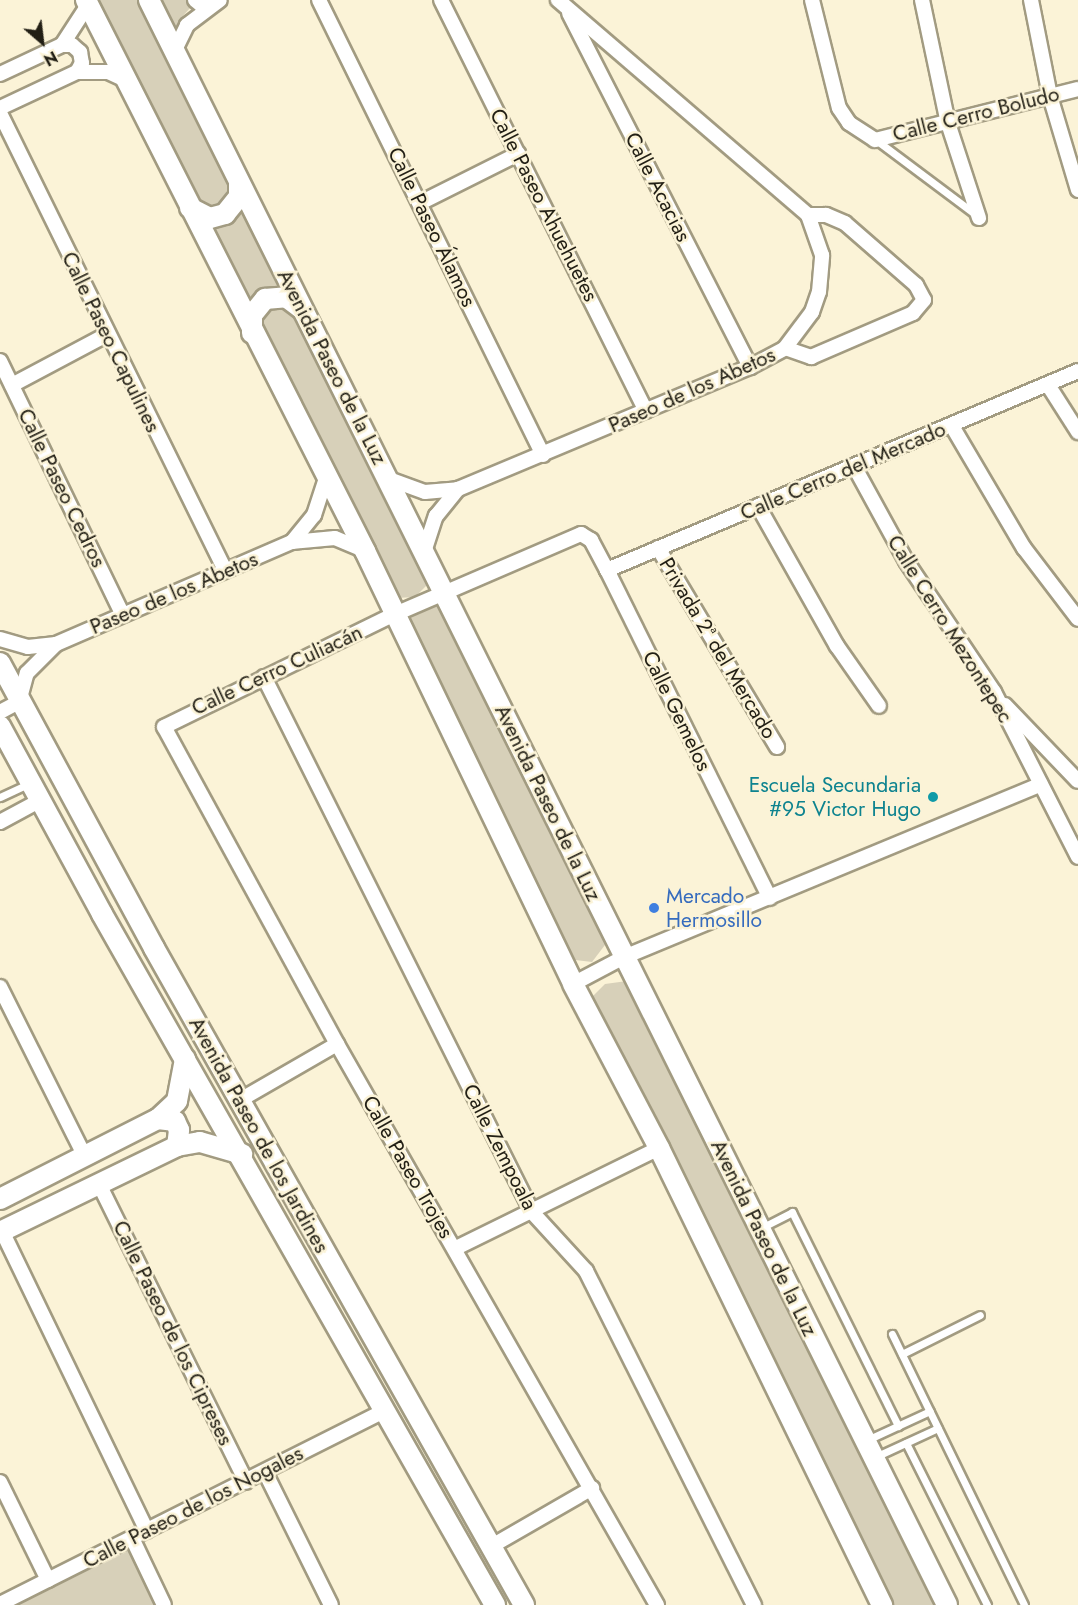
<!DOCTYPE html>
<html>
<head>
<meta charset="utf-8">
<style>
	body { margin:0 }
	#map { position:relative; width:1078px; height:1605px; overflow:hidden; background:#fbf3d7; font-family:Jost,sans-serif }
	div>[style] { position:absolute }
	.green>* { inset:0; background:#d7d0b9; transform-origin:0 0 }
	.roads { filter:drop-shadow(2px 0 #a29b81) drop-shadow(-2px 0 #a29b81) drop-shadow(0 2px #a29b81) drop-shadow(0 -2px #a29b81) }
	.lane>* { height:7px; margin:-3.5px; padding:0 3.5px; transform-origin:3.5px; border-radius:3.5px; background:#fff }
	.street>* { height:14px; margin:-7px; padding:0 7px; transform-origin:7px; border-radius:7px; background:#fff }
	.secondary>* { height:20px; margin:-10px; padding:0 10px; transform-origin:10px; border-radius:10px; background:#fff }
	.dots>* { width:16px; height:16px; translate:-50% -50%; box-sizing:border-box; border:3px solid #fbf3d7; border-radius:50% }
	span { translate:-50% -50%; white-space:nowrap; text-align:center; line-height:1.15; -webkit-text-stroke:5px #fbf3d7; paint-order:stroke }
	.street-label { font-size:21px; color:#221f15 }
	.culture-label { font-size:21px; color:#0d838f }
	.right { translate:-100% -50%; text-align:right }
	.shop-label { font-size:21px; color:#366cbe }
	.left { translate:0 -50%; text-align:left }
	.north { position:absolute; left:12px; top:12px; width:60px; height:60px; -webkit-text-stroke:4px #fbf3d7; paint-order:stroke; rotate:152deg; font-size:16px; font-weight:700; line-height:24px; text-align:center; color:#221f15 }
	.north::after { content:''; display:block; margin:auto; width:21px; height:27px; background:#221f15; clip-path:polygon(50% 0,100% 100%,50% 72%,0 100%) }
</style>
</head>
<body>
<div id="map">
	<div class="green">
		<div style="clip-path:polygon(99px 0,138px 0,231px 184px,220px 204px,209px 205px,198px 199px)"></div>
		<div style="clip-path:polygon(156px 0,187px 0,191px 7px,180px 19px,174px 36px)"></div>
		<div style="left:242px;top:206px;width:95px;height:37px;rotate:64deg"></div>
		<div style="clip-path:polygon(271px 306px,291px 307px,429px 583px,415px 597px,396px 598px,260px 322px)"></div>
		<div style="clip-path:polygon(437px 604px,608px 941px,592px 962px,567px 959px,405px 618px)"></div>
		<div style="clip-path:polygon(627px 981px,935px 1605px,886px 1605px,590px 999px,605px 984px)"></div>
		<div style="clip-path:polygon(126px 1531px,162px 1605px,0 1605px,0 1594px)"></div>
	</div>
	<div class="roads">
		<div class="lane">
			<div style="left:876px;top:140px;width:124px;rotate:36.8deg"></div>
			<div style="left:0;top:797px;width:33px;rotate:-25deg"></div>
			<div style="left:761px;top:1228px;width:35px;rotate:-27deg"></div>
			<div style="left:792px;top:1212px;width:239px;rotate:63.6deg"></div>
			<div style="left:892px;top:1334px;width:301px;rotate:64deg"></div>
			<div style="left:902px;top:1354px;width:87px;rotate:-26.6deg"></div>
			<div style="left:867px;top:1440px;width:69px;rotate:-24.7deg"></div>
			<div style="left:906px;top:1443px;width:181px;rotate:63.4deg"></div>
			<div style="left:875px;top:1457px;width:69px;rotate:-24.7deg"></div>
		</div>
		<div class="street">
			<div style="left:195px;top:0;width:6px;rotate:39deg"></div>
			<div style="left:200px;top:4px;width:17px;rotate:-7deg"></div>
			<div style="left:319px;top:0;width:507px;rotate:63.79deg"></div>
			<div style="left:441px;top:0;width:459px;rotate:63.5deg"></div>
			<div style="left:812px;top:0;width:111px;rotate:76deg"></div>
			<div style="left:839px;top:108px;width:18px;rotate:56deg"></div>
			<div style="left:849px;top:123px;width:31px;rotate:33deg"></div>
			<div style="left:875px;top:140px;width:209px;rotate:-14.1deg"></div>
			<div style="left:922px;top:0;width:126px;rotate:78.1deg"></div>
			<div style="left:948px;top:123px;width:100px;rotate:71.9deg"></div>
			<div style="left:1031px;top:0;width:98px;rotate:78.8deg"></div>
			<div style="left:1050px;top:96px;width:98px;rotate:73.4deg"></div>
			<div style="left:569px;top:13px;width:398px;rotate:62.9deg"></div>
			<div style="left:62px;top:45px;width:10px"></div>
			<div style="left:72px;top:45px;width:11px;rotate:41deg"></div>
			<div style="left:80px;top:52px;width:11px;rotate:80deg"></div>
			<div style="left:82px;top:63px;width:10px;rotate:119deg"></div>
			<div style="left:174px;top:52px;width:30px;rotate:-64deg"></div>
			<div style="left:187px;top:25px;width:41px;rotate:-37.1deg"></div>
			<div style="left:0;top:74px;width:68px;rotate:-25.1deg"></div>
			<div style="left:62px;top:45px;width:48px;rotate:-57deg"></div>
			<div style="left:0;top:108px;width:85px;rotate:-25.1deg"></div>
			<div style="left:77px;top:72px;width:31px"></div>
			<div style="left:108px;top:72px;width:19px;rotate:25deg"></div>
			<div style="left:0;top:113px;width:509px;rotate:63.79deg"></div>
			<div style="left:420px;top:203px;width:110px;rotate:-26.6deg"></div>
			<div style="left:785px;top:348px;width:28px;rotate:19deg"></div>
			<div style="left:811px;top:357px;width:111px;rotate:-23.3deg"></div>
			<div style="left:913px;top:313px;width:17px;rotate:-50deg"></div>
			<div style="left:924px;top:300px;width:17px;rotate:-118deg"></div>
			<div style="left:916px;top:285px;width:94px;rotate:-138.9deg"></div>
			<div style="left:845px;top:223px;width:21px;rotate:-157deg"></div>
			<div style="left:826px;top:215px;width:18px;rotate:180deg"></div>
			<div style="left:0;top:361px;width:282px;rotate:64.2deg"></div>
			<div style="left:12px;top:385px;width:106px;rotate:-28deg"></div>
			<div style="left:1048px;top:385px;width:56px;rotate:57.4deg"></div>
			<div style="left:952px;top:426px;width:142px;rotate:59.5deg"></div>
			<div style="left:1024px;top:548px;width:89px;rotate:52.7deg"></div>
			<div style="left:854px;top:466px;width:108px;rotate:61.3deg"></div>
			<div style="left:906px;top:561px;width:158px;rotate:56.1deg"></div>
			<div style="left:994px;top:692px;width:185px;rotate:63deg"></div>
			<div style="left:389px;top:479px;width:38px;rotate:20deg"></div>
			<div style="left:425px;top:492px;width:33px;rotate:-5deg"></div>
			<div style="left:458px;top:489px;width:316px;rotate:-22.7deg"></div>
			<div style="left:750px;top:367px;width:40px;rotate:-28deg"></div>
			<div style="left:785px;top:348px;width:45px;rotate:-53.1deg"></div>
			<div style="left:812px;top:312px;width:21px;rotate:-71deg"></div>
			<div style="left:819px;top:292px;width:37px;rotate:-85deg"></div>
			<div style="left:822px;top:255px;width:42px;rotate:-109.3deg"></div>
			<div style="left:808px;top:215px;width:330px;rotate:-139.3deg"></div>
			<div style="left:758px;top:506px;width:161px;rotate:60.6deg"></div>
			<div style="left:837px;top:646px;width:73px;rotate:55deg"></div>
			<div style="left:292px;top:542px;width:35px;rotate:-51deg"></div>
			<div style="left:314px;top:515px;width:42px;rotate:-72deg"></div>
			<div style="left:658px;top:548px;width:232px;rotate:59.1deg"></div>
			<div style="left:424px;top:552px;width:38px;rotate:-72deg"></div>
			<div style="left:436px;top:516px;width:35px;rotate:-51deg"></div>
			<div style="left:607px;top:570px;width:511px;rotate:-22.9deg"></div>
			<div style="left:0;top:639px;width:29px;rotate:16deg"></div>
			<div style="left:28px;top:647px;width:28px;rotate:-6deg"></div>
			<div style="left:264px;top:677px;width:598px;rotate:63.39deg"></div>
			<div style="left:532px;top:1212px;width:80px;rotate:47.5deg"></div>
			<div style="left:586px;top:1271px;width:374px;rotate:63.3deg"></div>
			<div style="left:1005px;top:705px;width:105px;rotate:46.2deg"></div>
			<div style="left:0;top:712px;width:21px;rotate:-28deg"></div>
			<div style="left:19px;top:702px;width:30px;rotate:-75deg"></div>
			<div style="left:27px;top:673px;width:41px;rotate:-45deg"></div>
			<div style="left:56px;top:644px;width:257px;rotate:-23.4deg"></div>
			<div style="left:292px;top:542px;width:43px;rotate:-5.3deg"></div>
			<div style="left:335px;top:538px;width:33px;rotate:23deg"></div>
			<div style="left:0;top:822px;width:44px;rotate:-28.3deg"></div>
			<div style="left:573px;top:984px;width:58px;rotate:-27.9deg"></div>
			<div style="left:624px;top:957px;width:451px;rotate:-22.5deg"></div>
			<div style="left:0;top:987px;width:190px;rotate:63.4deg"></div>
			<div style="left:240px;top:1100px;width:112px;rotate:-30deg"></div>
			<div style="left:99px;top:1184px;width:332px;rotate:63.7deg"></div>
			<div style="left:2px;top:1231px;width:333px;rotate:64.2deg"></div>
			<div style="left:456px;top:1248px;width:226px;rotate:-26.2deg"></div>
			<div style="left:265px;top:1472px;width:148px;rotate:63.6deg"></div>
			<div style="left:0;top:1482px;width:109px;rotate:63.9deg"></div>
			<div style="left:132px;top:1538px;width:74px;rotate:64.5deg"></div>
			<div style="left:490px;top:1547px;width:118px;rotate:-30deg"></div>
			<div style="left:0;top:1604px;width:432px;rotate:-26.7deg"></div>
			<div style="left:657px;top:1605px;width:646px;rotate:-119.7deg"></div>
			<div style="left:337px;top:1044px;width:361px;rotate:-118.6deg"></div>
			<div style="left:164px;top:727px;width:255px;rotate:-26.1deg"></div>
			<div style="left:393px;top:615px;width:205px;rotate:-23.3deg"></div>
			<div style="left:581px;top:534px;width:12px;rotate:31deg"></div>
			<div style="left:591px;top:540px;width:34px;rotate:62deg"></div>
			<div style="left:607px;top:570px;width:366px;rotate:63.6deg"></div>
		</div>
		<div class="secondary">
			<div style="left:86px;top:0;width:618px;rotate:63.14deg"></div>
			<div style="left:365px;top:551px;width:480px;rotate:64.3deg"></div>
			<div style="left:573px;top:984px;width:185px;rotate:62.3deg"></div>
			<div style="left:659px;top:1148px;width:509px;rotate:63.99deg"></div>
			<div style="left:149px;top:0;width:1792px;rotate:63.56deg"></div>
			<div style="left:190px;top:208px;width:22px;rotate:27deg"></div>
			<div style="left:210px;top:218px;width:16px;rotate:-15deg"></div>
			<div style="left:225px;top:214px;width:22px;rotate:-51deg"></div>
			<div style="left:239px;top:197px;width:14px;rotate:-90deg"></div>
			<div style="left:252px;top:333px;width:18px;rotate:-90deg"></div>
			<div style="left:252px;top:315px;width:21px;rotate:-51deg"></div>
			<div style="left:265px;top:299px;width:21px;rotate:-5deg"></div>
			<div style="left:286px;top:297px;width:20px;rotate:37deg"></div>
			<div style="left:0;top:663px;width:324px;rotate:61.6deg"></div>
			<div style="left:154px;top:948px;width:754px;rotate:60.61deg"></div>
			<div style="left:0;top:726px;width:214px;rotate:61.5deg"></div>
			<div style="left:102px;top:914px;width:795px;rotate:60.37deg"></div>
			<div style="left:158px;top:1119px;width:17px;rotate:7deg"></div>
			<div style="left:175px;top:1121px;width:10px;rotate:66deg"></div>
			<div style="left:179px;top:1130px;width:16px;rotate:97deg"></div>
			<div style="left:0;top:1199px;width:177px;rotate:-26.9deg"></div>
			<div style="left:158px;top:1119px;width:26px;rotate:-43deg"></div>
			<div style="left:177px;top:1101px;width:43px;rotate:-79.2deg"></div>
			<div style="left:0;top:1232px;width:197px;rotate:-25.9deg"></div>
			<div style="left:177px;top:1146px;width:23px;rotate:-10deg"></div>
			<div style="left:200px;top:1142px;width:44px;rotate:15.9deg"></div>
		</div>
	</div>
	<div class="dots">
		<div style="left:933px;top:797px;background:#0f9aa8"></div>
		<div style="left:654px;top:908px;background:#3f7fe0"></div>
	</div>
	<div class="street-label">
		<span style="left:976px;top:114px;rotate:-14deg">Calle Cerro Boludo</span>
		<span style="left:658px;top:187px;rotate:63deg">Calle Acacias</span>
		<span style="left:544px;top:205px;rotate:63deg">Calle Paseo Ahuehuetes</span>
		<span style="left:432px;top:227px;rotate:64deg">Calle Paseo Álamos</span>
		<span style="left:111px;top:342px;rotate:64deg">Calle Paseo Capulines</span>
		<span style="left:332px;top:367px;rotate:63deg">Avenida Paseo de la Luz</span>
		<span style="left:692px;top:390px;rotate:-24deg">Paseo de los Abetos</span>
		<span style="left:843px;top:471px;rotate:-23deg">Calle Cerro del Mercado</span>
		<span style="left:62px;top:488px;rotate:64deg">Calle Paseo Cedros</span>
		<span style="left:174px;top:593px;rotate:-23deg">Paseo de los Abetos</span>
		<span style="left:950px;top:629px;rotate:58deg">Calle Cerro Mezontepec</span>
		<span style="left:718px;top:648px;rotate:59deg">Privada 2ª del Mercado</span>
		<span style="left:277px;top:670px;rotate:-25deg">Calle Cerro Culiacán</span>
		<span style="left:677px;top:711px;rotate:64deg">Calle Gemelos</span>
		<span style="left:548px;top:803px;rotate:64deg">Avenida Paseo de la Luz</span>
		<span style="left:259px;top:1135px;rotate:61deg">Avenida Paseo de los Jardines</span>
		<span style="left:500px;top:1147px;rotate:63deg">Calle Zempoala</span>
		<span style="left:408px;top:1167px;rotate:60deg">Calle Paseo Trojes</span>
		<span style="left:764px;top:1238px;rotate:64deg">Avenida Paseo de la Luz</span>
		<span style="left:173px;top:1333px;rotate:64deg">Calle Paseo de los Cipreses</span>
		<span style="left:193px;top:1507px;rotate:-27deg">Calle Paseo de los Nogales</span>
	</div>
	<div class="culture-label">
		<span class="right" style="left:921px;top:797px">Escuela Secundaria<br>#95 Victor Hugo</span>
	</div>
	<div class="shop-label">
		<span class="left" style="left:666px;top:908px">Mercado<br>Hermosillo</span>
	</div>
	<div class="north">N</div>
</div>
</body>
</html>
